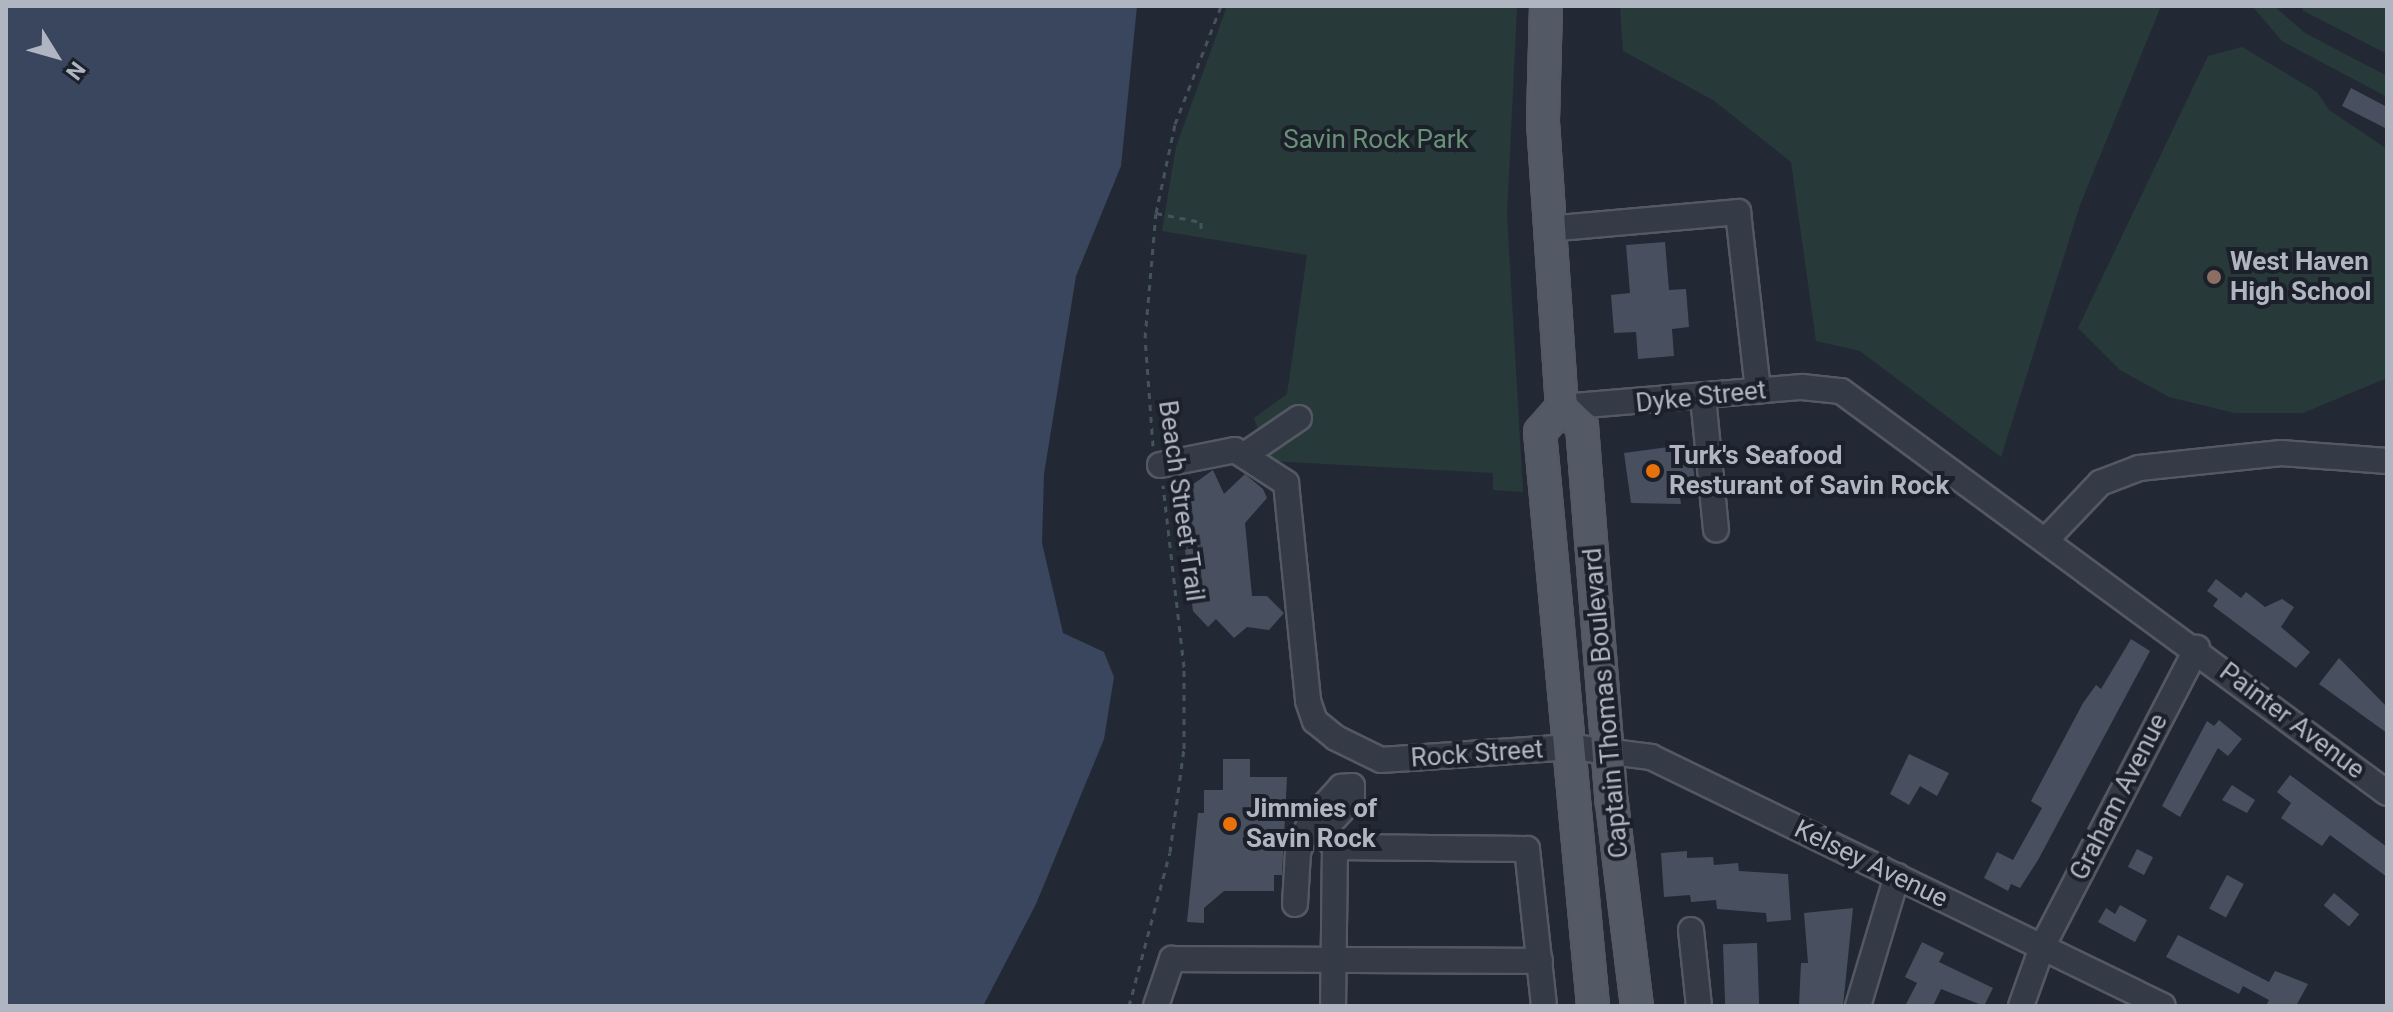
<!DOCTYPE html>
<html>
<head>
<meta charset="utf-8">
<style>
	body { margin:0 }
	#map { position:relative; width:2393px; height:1012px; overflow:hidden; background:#222935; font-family:Roboto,sans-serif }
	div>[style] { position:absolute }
	.green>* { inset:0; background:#28393a }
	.water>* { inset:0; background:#39465d }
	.building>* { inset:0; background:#48505f; transform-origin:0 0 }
	.path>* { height:3px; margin-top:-1.5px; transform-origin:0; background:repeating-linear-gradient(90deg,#455458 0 6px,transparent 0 12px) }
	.roads { filter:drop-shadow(2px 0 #535863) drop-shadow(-2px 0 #535863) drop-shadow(0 2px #535863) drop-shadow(0 -2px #535863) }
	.minor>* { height:24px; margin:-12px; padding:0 12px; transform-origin:12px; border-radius:12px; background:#353b46 }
	.major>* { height:30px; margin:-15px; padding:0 15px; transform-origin:15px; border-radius:15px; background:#535a66 }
	.dots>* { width:22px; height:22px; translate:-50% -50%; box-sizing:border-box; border:4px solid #1b202a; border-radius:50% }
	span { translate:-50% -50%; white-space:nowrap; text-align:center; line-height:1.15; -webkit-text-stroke:8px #1b202a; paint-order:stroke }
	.park-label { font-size:26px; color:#699175 }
	.poi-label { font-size:26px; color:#b0b5c2; font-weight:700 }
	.left { translate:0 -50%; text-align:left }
	.street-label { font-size:26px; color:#b0b5c2 }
	.frame { position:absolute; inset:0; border:8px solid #b0b5c2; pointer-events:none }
	.north { position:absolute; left:16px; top:16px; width:80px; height:80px; -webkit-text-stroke:6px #1b202a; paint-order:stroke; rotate:127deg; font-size:22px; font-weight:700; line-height:32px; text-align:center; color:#b0b5c2 }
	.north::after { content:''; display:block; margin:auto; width:28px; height:36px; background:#b0b5c2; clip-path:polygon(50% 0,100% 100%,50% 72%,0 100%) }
</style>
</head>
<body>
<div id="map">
	<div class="green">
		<div style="clip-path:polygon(1227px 6px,1517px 6px,1507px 215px,1523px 492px,1493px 490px,1493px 473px,1269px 461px,1254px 418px,1287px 394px,1307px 255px,1162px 231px,1176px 147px)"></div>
		<div style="clip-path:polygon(1620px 6px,2161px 6px,2080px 205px,2001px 457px,1860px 351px,1816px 341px,1791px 162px,1713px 100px,1623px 51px)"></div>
		<div style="clip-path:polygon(2252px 6px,2274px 6px,2305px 33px,2387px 76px,2387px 97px,2282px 41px)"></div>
		<div style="clip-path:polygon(2304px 6px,2387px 6px,2387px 54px,2302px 10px)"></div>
		<div style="clip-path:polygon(2242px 47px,2317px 92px,2329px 110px,2387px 149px,2387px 378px,2303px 413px,2234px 413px,2169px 397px,2120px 370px,2078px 328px,2208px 56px)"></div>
	</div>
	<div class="water">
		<div style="clip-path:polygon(6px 6px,1137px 6px,1121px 166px,1076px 276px,1044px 474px,1042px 543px,1063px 633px,1104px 652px,1114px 677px,1104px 739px,1036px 904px,983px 1006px,6px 1006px)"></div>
	</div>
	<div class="building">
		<div style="clip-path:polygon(2351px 88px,2387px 107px,2387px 129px,2342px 106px)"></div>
		<div style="clip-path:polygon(1665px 242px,1669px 290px,1686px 289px,1689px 327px,1672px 329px,1674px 356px,1638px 359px,1636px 332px,1614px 333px,1611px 295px,1630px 293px,1626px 245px)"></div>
		<div style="clip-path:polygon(1676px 446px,1678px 461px,1692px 459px,1695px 481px,1678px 484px,1681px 504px,1631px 503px,1624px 453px)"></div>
		<div style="clip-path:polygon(1213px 470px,1224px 494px,1245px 474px,1263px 489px,1267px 498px,1245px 523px,1252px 596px,1267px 596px,1284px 613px,1269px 630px,1247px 627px,1234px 638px,1216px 619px,1208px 627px,1193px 611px,1178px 495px)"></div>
		<div style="clip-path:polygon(2216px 579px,2241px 598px,2246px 592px,2265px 607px,2282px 599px,2294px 607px,2281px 627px,2310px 652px,2296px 668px,2213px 606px,2218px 599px,2207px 591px)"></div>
		<div style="clip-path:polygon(2131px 639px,2150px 651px,2038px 860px,2020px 888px,2011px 884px,2008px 891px,1984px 878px,1997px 852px,2013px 860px,2042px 808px,2031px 801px,2083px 703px,2096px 685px,2101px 689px)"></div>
		<div style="clip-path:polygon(2339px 658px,2387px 707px,2387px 733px,2319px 684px)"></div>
		<div style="clip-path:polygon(2219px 720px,2242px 739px,2228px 756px,2218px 748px,2180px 817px,2162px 806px,2207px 721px,2214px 726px)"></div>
		<div style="clip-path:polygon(1909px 754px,1949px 773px,1937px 796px,1920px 786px,1909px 805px,1890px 794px)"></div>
		<div style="clip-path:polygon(1223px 759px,1250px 759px,1250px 777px,1287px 777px,1282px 875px,1274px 875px,1274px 891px,1224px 891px,1204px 908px,1204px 923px,1187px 922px,1198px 813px,1204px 813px,1204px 790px,1223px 790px)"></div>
		<div style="clip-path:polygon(2290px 775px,2387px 847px,2387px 877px,2330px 835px,2322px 846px,2281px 818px,2291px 803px,2277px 792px)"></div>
		<div style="clip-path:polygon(2232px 785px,2255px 800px,2247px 813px,2222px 800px)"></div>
		<div style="left:2137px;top:849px;width:18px;height:20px;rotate:27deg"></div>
		<div style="clip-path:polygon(1687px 851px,1687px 858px,1713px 857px,1714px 865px,1738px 863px,1739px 871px,1788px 874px,1791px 920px,1767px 922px,1766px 913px,1717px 909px,1716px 900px,1691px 902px,1690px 895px,1664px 897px,1661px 853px)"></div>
		<div style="left:2227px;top:875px;width:19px;height:38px;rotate:28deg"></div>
		<div style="left:2334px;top:893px;width:33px;height:16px;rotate:40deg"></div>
		<div style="clip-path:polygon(2120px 905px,2147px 920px,2135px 942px,2098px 922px,2106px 908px,2115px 914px)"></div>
		<div style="clip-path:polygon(1853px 908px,1843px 1006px,1799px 1006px,1801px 963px,1808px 963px,1804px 913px)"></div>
		<div style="clip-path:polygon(2178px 935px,2269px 982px,2275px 971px,2308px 984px,2296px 1006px,2266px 1006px,2269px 1000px,2243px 986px,2239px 994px,2166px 957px)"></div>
		<div style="clip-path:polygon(1922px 942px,1944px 953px,1939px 962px,1993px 988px,1984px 1006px,1941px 989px,1933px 1006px,1905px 1006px,1917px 983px,1905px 977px)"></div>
		<div style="left:1757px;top:943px;width:63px;height:34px;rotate:88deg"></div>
	</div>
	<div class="path">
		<div style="left:1156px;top:213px;width:46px;rotate:11.3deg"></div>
		<div style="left:1201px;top:222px;width:10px;rotate:90deg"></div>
		<div style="left:1153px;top:446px;width:108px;rotate:-94.2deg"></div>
		<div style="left:1145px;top:338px;width:125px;rotate:-85deg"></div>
		<div style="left:1156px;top:213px;width:91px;rotate:-77.9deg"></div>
		<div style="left:1175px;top:124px;width:127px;rotate:-68.7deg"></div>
		<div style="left:1129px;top:1006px;width:159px;rotate:-75.1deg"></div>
		<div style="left:1170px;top:852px;width:104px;rotate:-82.3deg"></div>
		<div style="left:1184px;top:749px;width:82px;rotate:-90deg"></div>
		<div style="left:1184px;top:667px;width:183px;rotate:-96.6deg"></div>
	</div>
	<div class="roads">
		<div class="minor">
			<div style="left:1548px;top:229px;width:191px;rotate:-5.1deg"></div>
			<div style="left:1738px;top:212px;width:180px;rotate:83.6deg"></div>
			<div style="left:1703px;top:397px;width:133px;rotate:84.4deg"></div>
			<div style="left:1562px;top:407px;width:241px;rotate:-4.8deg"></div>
			<div style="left:1802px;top:387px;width:39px;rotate:6deg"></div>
			<div style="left:1841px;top:391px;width:678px;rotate:36.36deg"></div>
			<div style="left:1246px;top:454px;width:64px;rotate:-34.2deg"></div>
			<div style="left:1160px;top:465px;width:76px;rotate:-11.3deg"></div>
			<div style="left:1235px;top:450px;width:61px;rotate:32.9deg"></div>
			<div style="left:1286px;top:483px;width:219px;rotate:84.2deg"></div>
			<div style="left:1308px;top:701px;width:21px;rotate:71deg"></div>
			<div style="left:1315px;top:721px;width:27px;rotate:39deg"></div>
			<div style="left:1336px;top:738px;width:50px;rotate:26.1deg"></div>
			<div style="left:1381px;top:760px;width:191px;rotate:-3.9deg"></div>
			<div style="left:1572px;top:747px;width:80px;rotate:7.2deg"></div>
			<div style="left:1651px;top:757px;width:569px;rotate:25.93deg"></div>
			<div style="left:2046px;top:540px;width:79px;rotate:-46.5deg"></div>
			<div style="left:2100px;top:483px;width:42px;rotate:-21deg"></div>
			<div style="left:2139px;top:468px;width:143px;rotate:-6deg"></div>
			<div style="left:2281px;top:453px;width:106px;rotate:4.3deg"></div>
			<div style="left:1326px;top:837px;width:13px;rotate:48deg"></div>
			<div style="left:1335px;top:847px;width:159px;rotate:90.7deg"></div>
			<div style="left:1335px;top:847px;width:192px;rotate:0.6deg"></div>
			<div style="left:1527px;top:849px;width:158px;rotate:83.8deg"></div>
			<div style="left:1295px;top:904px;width:52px;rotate:-86.7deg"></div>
			<div style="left:1298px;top:852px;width:35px;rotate:-68deg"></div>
			<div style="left:1311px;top:820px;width:45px;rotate:-47.7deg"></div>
			<div style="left:1341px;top:787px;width:11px;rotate:-5deg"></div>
			<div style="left:1352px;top:786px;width:13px;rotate:90deg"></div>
			<div style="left:1352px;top:799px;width:45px;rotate:132.3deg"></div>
			<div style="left:1691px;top:930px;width:76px;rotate:84deg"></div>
			<div style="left:1156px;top:1006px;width:50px;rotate:-71.2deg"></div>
			<div style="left:1172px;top:959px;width:368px;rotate:0.3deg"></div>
			<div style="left:1858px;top:1006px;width:136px;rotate:-73.3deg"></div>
			<div style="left:2021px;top:1006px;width:63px;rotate:-70.4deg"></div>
			<div style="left:2042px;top:947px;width:337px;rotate:-62.6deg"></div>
		</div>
		<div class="major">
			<div style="left:1546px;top:6px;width:116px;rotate:91.5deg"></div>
			<div style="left:1543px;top:122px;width:286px;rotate:86.2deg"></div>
			<div style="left:1562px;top:407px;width:28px;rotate:44deg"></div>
			<div style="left:1582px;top:426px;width:378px;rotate:85.5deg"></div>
			<div style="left:1612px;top:803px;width:205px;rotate:83deg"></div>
			<div style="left:1562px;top:407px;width:33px;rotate:131deg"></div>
			<div style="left:1540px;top:432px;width:576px;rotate:84.72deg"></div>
		</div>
	</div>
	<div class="dots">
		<div style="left:2214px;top:277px;background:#8d6e63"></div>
		<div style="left:1653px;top:471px;background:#e8710a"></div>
		<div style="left:1230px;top:824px;background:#e8710a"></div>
	</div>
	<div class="park-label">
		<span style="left:1376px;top:140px">Savin Rock Park</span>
	</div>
	<div class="poi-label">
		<span class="left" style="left:2230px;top:277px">West Haven<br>High School</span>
		<span class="left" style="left:1669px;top:471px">Turk's Seafood<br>Resturant of Savin Rock</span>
		<span class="left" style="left:1246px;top:824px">Jimmies of<br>Savin Rock</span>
	</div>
	<div class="street-label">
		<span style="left:1701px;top:397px;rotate:-6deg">Dyke Street</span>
		<span style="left:1181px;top:501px;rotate:82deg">Beach Street Trail</span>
		<span style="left:1606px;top:703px;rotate:-95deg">Captain Thomas Boulevard</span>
		<span style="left:2292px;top:721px;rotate:37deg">Painter Avenue</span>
		<span style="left:1477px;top:754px;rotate:-4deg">Rock Street</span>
		<span style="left:2119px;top:797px;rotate:-63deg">Graham Avenue</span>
		<span style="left:1871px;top:864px;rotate:26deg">Kelsey Avenue</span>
	</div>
	<div class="frame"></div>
	<div class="north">N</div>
</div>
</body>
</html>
